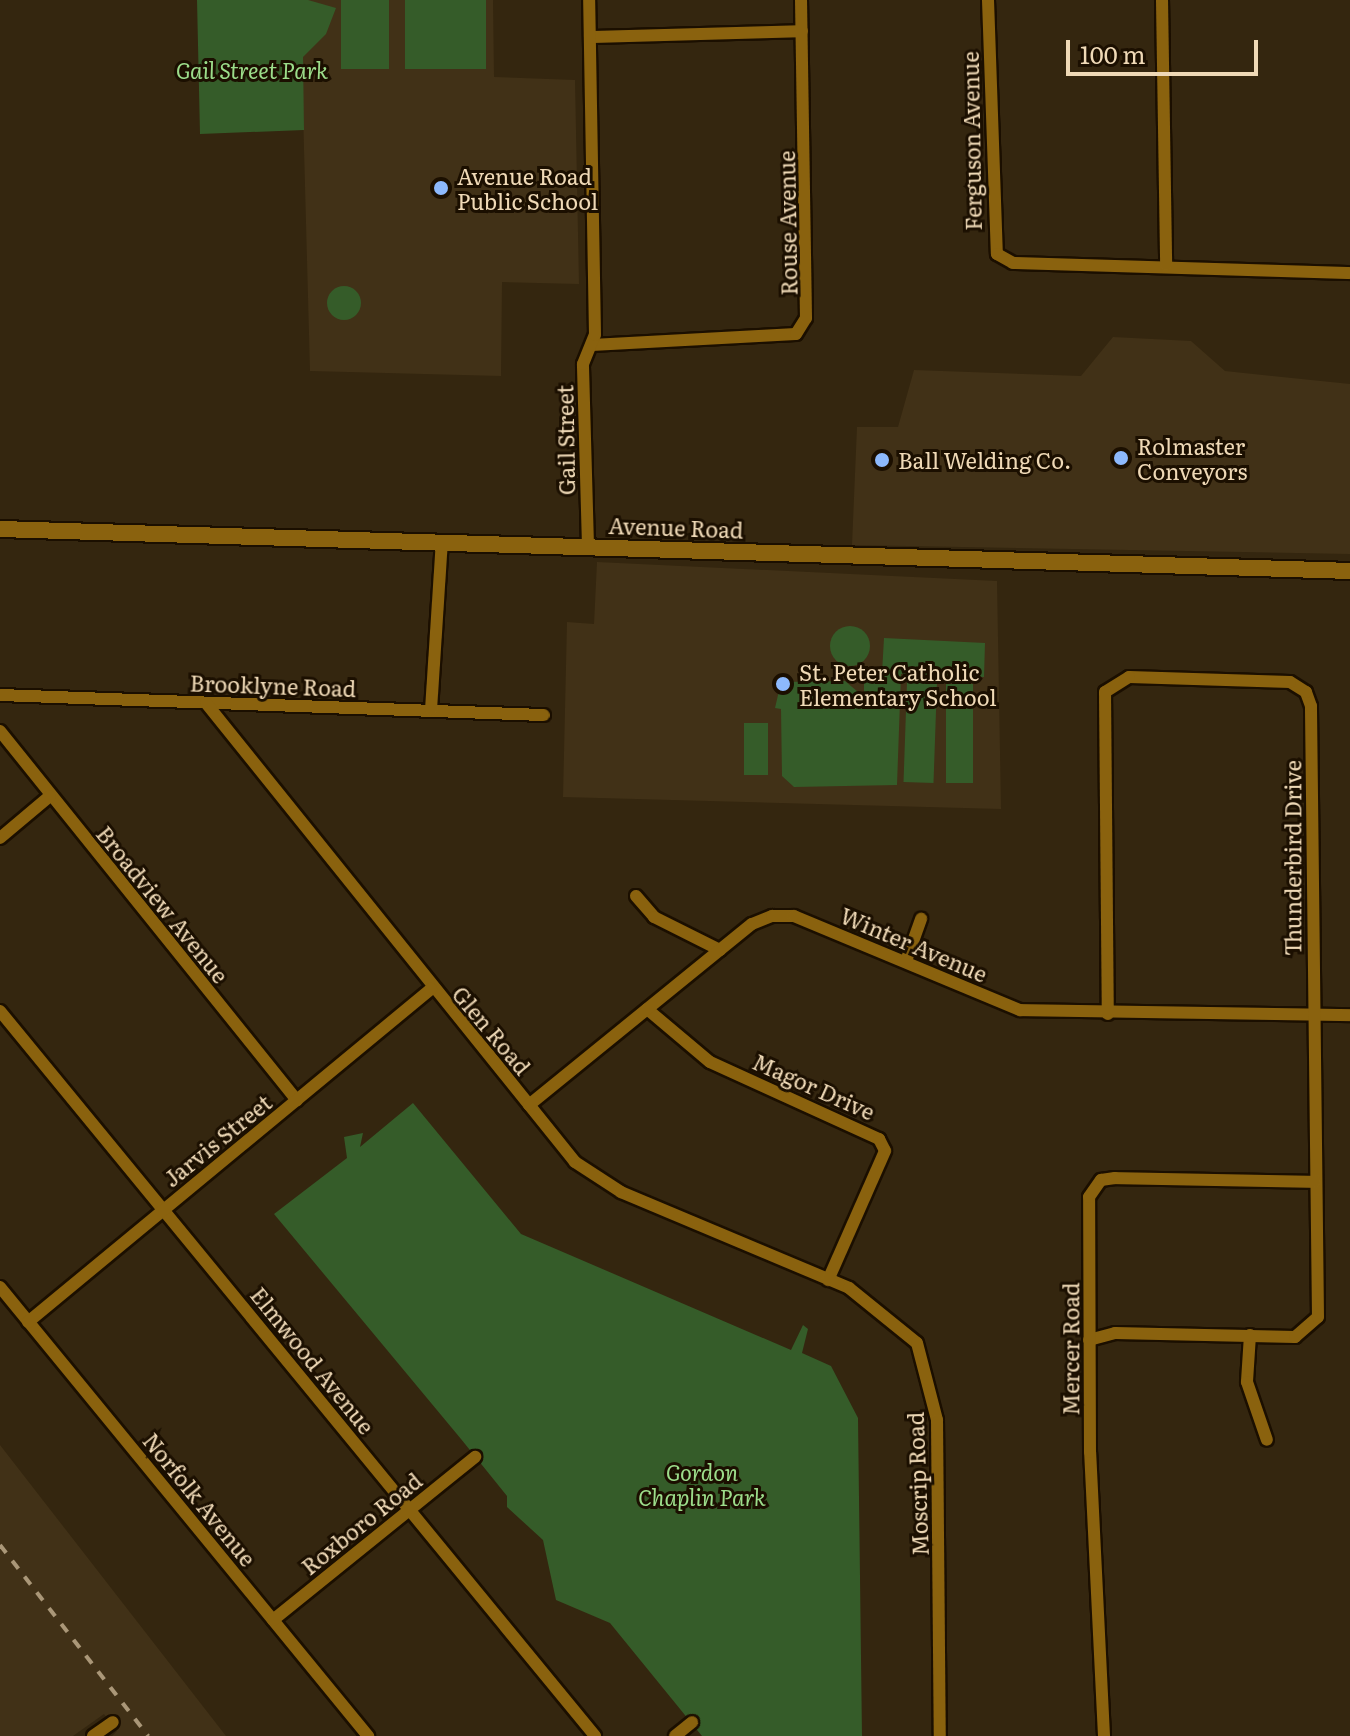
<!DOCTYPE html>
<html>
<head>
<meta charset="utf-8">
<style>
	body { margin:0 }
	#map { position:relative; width:1350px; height:1736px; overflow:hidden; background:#34260f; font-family:Literata,serif }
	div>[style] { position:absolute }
	.built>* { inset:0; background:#413117 }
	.green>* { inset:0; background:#355c29; transform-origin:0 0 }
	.round { border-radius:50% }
	.roads { filter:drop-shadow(2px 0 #1b0f00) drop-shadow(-2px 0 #1b0f00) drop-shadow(0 2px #1b0f00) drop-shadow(0 -2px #1b0f00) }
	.minor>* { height:12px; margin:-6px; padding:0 6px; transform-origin:6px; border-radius:6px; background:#8a620e }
	.tertiary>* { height:16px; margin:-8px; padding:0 8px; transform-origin:8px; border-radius:8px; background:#8a620e }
	.rail>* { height:4px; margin-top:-2px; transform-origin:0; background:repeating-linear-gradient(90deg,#aa9778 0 10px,transparent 0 20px) }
	.dots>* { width:22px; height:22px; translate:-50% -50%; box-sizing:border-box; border:4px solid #1b0f00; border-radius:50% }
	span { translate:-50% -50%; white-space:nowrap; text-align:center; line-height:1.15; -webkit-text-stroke:6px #1b0f00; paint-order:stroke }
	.park-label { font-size:22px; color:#9cdd8a; font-style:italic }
	.street-label { font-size:22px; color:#efd9b6 }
	.poi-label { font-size:22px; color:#efd9b6 }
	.left { translate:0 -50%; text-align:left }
	.scale { position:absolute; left:1066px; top:40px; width:192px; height:36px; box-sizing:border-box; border:4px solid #efd9b6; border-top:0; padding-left:10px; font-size:24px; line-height:28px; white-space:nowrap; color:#efd9b6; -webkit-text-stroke:6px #1b0f00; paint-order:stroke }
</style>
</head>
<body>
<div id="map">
	<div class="built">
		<div style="clip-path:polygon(300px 0,493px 0,494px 77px,575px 80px,579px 284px,502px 282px,501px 376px,310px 371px)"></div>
		<div style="clip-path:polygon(1113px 337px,1191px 341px,1225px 371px,1350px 384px,1350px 554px,852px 545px,857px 427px,898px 427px,914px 370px,1081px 376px)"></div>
		<div style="clip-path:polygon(597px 562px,997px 581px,1001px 809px,563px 797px,567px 622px,594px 624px)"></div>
		<div style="clip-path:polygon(0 1445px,226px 1736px,112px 1736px,117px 1731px,104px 1714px,73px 1736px,0 1736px)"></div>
	</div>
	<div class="green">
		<div style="clip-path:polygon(197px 0,308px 0,336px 8px,326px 34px,303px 57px,304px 130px,200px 134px)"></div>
		<div style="left:341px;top:0;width:48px;height:69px"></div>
		<div style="left:405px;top:0;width:81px;height:69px"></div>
		<div class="round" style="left:327px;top:286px;width:34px;height:34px"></div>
		<div class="round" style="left:830px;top:626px;width:40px;height:40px"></div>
		<div style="clip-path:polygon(884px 638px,985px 643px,984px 677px,901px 674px,897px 785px,794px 787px,782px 776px,781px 709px,775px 708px,781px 682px,845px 681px,864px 697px,864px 674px,892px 674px,882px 673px)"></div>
		<div style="left:907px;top:682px;width:30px;height:100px;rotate:2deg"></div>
		<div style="left:946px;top:684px;width:27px;height:99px"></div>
		<div style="left:744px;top:723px;width:24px;height:52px"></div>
		<div style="clip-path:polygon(413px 1103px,521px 1234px,791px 1350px,803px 1325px,808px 1329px,802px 1353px,831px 1366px,858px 1418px,862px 1736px,702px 1736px,610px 1623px,556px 1600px,543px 1540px,507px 1507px,507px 1496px,461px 1439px,274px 1214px,347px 1158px,344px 1137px,363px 1133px,360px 1147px)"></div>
	</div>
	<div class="roads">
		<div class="minor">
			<div style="left:988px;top:0;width:254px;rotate:88deg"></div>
			<div style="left:997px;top:254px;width:18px;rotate:29deg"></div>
			<div style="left:1013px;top:263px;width:337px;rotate:1.7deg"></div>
			<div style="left:1162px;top:0;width:265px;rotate:89.1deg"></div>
			<div style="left:590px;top:37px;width:212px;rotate:-1.6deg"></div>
			<div style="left:592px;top:345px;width:204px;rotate:-3.1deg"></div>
			<div style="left:796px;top:334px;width:19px;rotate:-58deg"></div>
			<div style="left:806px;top:318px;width:318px;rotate:-90.9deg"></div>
			<div style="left:588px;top:546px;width:182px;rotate:-91.6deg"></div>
			<div style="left:583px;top:364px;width:31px;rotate:-68deg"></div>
			<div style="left:595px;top:335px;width:335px;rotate:-91deg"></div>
			<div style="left:0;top:695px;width:544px;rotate:2.11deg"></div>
			<div style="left:206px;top:703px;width:589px;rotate:51.2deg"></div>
			<div style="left:575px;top:1162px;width:55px;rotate:33.1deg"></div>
			<div style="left:621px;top:1192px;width:247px;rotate:22.8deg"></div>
			<div style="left:849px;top:1288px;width:87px;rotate:39deg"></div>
			<div style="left:917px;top:1343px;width:80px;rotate:75.4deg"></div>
			<div style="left:937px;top:1420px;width:316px;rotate:89.5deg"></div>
			<div style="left:431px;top:710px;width:169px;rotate:-86.3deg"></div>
			<div style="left:0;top:731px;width:474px;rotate:51.2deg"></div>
			<div style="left:0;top:838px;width:65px;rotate:-40deg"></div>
			<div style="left:636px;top:896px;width:28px;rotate:49deg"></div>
			<div style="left:654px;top:917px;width:74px;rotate:26.6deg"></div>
			<div style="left:906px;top:961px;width:45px;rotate:-70.3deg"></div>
			<div style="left:647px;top:1009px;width:82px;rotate:40.1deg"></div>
			<div style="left:710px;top:1062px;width:186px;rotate:24.5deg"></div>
			<div style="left:879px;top:1139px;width:13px;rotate:63deg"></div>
			<div style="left:885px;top:1151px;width:141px;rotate:113.8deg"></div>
			<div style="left:0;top:1011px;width:938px;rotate:50.62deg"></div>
			<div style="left:529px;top:1105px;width:287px;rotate:-39.1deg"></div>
			<div style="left:752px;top:924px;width:22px;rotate:-22deg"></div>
			<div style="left:772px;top:916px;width:22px"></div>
			<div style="left:794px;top:916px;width:245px;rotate:22.6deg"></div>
			<div style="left:1020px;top:1010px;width:330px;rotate:0.9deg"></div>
			<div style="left:0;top:1287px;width:581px;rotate:50.66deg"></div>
			<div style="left:28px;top:1322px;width:523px;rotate:-39.57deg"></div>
			<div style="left:1250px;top:1335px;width:47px;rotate:93.7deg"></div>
			<div style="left:1247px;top:1382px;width:61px;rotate:71deg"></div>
			<div style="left:1089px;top:1340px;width:27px;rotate:-15deg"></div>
			<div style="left:1115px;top:1333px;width:180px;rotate:1.3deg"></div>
			<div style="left:1295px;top:1337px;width:30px;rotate:-41deg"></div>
			<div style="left:1318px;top:1317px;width:611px;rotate:-90.66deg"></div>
			<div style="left:1311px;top:706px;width:15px;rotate:-110deg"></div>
			<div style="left:1306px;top:692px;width:19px;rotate:-148deg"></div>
			<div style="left:1290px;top:682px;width:161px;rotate:-178.2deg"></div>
			<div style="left:1129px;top:677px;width:28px;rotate:148deg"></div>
			<div style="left:1105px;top:692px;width:322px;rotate:89.5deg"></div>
			<div style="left:273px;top:1620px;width:260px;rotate:-38.9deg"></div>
			<div style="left:93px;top:1736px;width:24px;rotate:-35deg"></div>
			<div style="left:675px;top:1736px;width:22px;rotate:-39deg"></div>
			<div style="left:1104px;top:1736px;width:284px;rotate:-92.8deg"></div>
			<div style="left:1090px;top:1452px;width:255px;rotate:-90.2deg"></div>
			<div style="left:1089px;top:1197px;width:21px;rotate:-55deg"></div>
			<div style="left:1101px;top:1180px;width:14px;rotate:-8deg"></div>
			<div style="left:1115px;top:1178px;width:200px;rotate:1.1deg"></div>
		</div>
		<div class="tertiary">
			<div style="left:0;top:529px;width:1351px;rotate:1.78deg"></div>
		</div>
	</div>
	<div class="rail">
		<div style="left:0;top:1545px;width:242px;rotate:52.2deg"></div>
	</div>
	<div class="dots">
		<div style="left:441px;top:188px;background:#8db9fc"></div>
		<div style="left:1121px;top:458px;background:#8db9fc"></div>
		<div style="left:882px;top:460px;background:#8db9fc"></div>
		<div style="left:783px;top:684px;background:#8db9fc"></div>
	</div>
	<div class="park-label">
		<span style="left:252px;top:70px">Gail Street Park</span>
		<span style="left:702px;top:1484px">Gordon<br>Chaplin Park</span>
	</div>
	<div class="street-label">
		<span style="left:971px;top:141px;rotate:-91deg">Ferguson Avenue</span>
		<span style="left:787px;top:223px;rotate:-91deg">Rouse Avenue</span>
		<span style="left:565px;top:440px;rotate:-91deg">Gail Street</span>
		<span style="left:676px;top:527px;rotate:2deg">Avenue Road</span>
		<span style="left:273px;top:685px;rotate:2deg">Brooklyne Road</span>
		<span style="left:1292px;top:858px;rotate:-90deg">Thunderbird Drive</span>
		<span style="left:163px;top:904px;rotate:51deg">Broadview Avenue</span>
		<span style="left:914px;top:944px;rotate:23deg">Winter Avenue</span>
		<span style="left:492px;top:1030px;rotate:50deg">Glen Road</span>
		<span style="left:814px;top:1086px;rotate:24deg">Magor Drive</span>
		<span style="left:217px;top:1140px;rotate:-39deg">Jarvis Street</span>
		<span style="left:1070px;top:1349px;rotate:-90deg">Mercer Road</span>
		<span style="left:313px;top:1360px;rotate:51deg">Elmwood Avenue</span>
		<span style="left:917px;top:1484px;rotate:-92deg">Moscrip Road</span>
		<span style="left:200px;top:1499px;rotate:51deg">Norfolk Avenue</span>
		<span style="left:361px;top:1523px;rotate:-39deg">Roxboro Road</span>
	</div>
	<div class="poi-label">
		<span class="left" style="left:457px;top:188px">Avenue Road<br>Public School</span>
		<span class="left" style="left:1137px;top:458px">Rolmaster<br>Conveyors</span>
		<span class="left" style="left:898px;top:460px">Ball Welding Co.</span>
		<span class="left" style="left:799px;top:684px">St. Peter Catholic<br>Elementary School</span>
	</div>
	<div class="scale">100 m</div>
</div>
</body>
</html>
